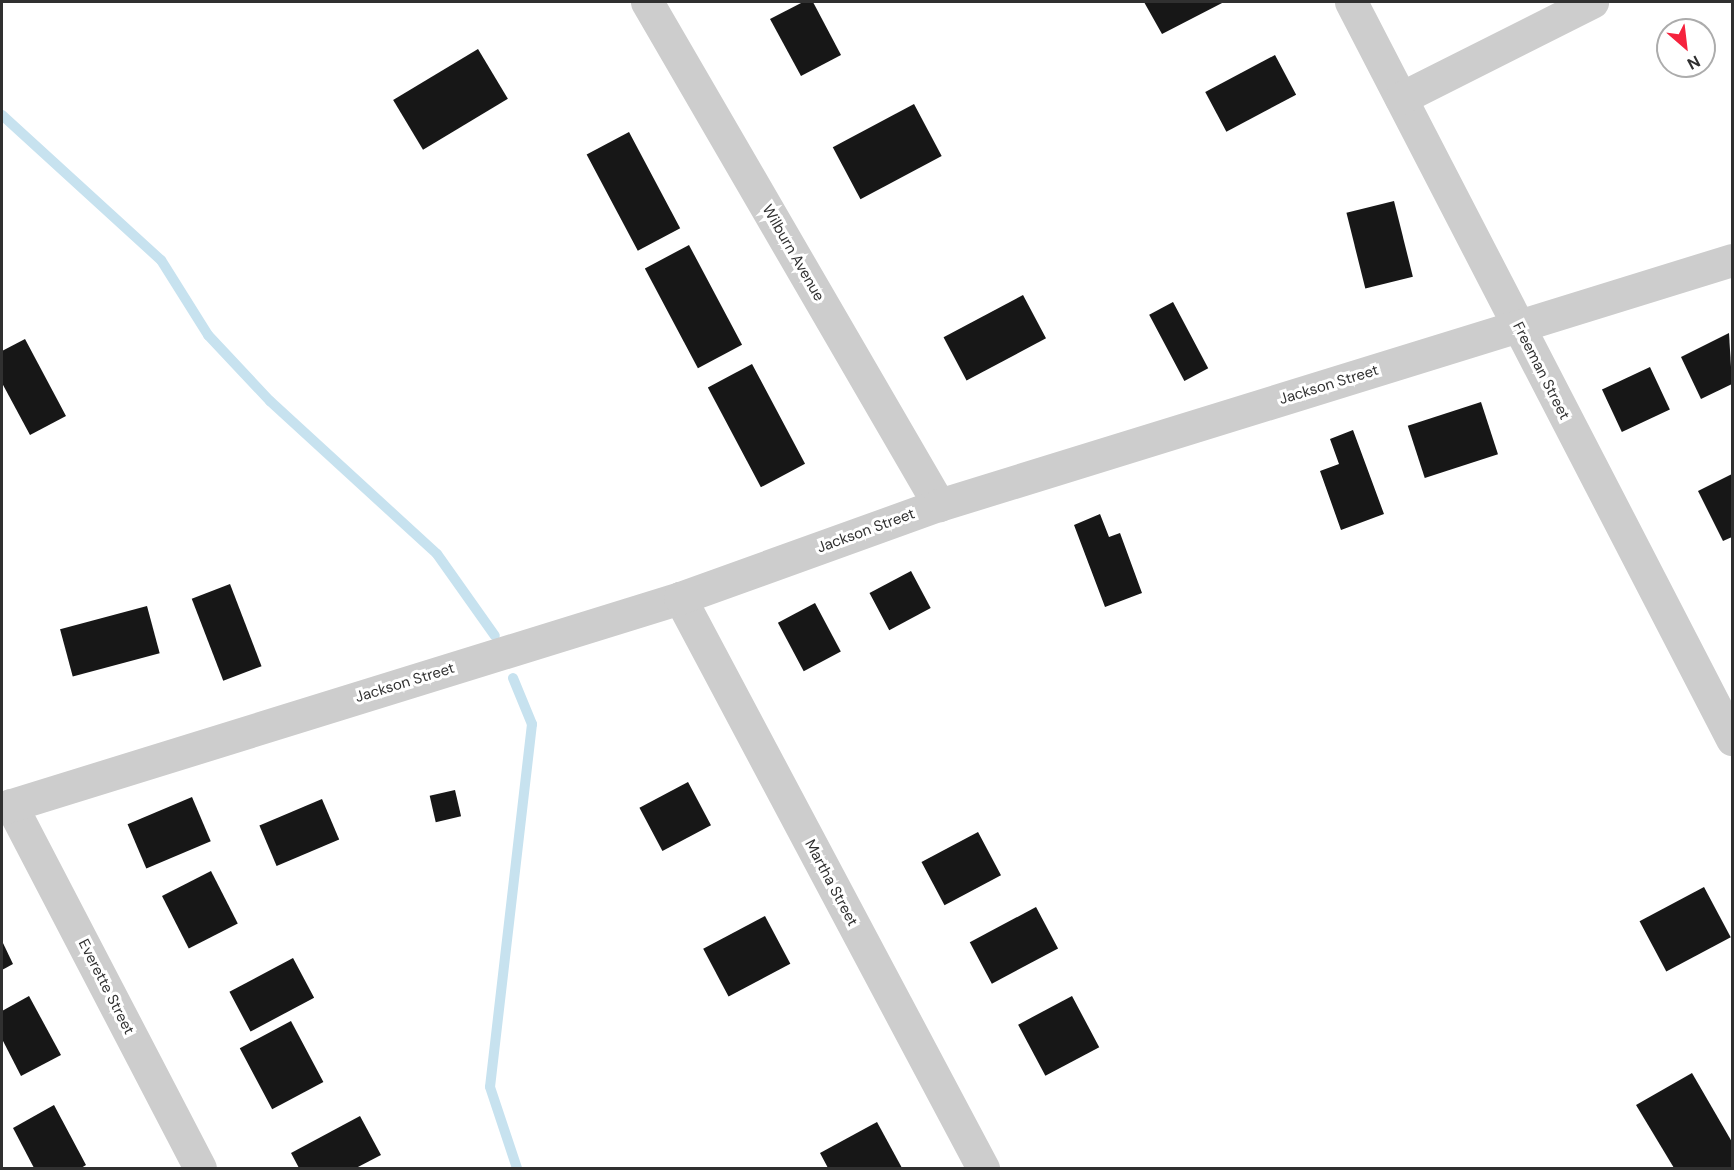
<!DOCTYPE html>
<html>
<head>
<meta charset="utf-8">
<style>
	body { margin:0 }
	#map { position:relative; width:1734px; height:1170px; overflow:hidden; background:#fff; font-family:"DM Sans",sans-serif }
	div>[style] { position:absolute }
	.stream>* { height:10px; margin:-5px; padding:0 5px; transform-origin:5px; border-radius:5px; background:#c7e2ef }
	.building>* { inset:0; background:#171717; transform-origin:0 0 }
	.minor>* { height:33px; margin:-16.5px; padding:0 16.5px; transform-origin:16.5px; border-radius:16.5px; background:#cdcdcd }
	span { translate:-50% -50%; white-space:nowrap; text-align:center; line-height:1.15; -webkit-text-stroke:6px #fff; paint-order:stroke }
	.street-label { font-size:15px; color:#303030 }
	.frame { position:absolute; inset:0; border:3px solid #303030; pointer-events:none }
	.north { position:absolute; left:1656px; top:18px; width:60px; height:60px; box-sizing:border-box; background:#fff; border:2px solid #acacac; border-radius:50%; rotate:152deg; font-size:16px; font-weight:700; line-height:24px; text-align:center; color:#303030 }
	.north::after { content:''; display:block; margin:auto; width:21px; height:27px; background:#f5233d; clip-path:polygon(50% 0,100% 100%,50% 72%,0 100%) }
</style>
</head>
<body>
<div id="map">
	<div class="stream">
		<div style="left:2px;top:115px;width:215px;rotate:42.4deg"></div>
		<div style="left:161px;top:260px;width:89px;rotate:57.9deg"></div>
		<div style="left:208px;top:335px;width:91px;rotate:46.8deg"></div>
		<div style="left:270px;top:401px;width:226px;rotate:42.5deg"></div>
		<div style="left:437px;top:554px;width:100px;rotate:54.7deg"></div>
		<div style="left:513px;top:678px;width:50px;rotate:67.6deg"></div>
		<div style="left:532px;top:724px;width:365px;rotate:96.6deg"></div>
		<div style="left:490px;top:1087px;width:85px;rotate:71.6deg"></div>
	</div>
	<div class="building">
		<div style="clip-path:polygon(803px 2px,813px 2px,841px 55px,801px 76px,770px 19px)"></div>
		<div style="clip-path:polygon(1144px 2px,1224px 2px,1162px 34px)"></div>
		<div style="left:478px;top:49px;width:58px;height:99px;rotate:59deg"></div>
		<div style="left:1275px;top:55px;width:45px;height:79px;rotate:62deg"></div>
		<div style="left:914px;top:104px;width:59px;height:92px;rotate:62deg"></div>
		<div style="left:629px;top:132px;width:109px;height:48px;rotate:62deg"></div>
		<div style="left:1394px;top:201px;width:78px;height:49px;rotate:76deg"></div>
		<div style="left:689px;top:245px;width:113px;height:50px;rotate:62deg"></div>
		<div style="left:1023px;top:295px;width:49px;height:90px;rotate:62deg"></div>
		<div style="left:1173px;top:302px;width:75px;height:27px;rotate:62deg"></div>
		<div style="clip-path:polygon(1729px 333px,1732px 384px,1701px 399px,1681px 357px)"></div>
		<div style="clip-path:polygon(25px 339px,66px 416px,30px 435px,2px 383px,2px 351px)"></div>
		<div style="left:752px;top:364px;width:113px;height:50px;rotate:62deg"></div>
		<div style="left:1650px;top:367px;width:47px;height:53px;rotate:65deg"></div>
		<div style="left:1481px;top:402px;width:55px;height:77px;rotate:72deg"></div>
		<div style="clip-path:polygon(1353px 430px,1384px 514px,1341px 530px,1320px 471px,1339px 464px,1330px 439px)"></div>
		<div style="clip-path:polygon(1732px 474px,1732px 537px,1723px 541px,1698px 491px)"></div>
		<div style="clip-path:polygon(1100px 514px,1109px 537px,1120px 533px,1142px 593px,1105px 607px,1074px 525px)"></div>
		<div style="left:911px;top:571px;width:42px;height:47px;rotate:62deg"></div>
		<div style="left:230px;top:584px;width:88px;height:41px;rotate:69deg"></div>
		<div style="left:815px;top:603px;width:55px;height:42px;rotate:62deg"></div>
		<div style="left:147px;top:606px;width:49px;height:90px;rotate:75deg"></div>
		<div style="left:688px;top:782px;width:49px;height:55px;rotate:62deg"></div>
		<div style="left:455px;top:790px;width:27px;height:26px;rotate:77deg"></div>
		<div style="left:192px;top:797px;width:48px;height:70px;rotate:67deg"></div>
		<div style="left:322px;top:799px;width:44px;height:68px;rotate:67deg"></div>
		<div style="left:978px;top:832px;width:49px;height:64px;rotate:62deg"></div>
		<div style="left:211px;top:871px;width:59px;height:55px;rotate:63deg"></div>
		<div style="left:1704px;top:887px;width:57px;height:73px;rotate:62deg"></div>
		<div style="left:1036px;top:907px;width:47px;height:75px;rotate:62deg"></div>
		<div style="left:765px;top:916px;width:54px;height:70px;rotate:62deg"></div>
		<div style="clip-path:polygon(2px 941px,13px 964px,2px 970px)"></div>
		<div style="left:293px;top:958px;width:45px;height:72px;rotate:62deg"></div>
		<div style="clip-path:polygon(29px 996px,61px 1055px,21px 1076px,2px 1039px,2px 1011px)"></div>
		<div style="left:1072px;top:996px;width:58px;height:61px;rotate:62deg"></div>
		<div style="left:291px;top:1021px;width:69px;height:58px;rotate:62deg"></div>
		<div style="clip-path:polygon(1692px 1073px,1732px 1142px,1732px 1168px,1674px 1168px,1636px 1105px)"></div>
		<div style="clip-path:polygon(54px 1105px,86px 1165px,81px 1168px,34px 1168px,13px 1128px)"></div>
		<div style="clip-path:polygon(360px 1116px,381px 1155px,356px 1168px,299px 1168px,291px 1153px)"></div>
		<div style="clip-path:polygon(877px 1122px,902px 1168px,828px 1168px,820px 1153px)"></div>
	</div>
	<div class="minor">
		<div style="left:647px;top:2px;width:582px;rotate:59.86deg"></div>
		<div style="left:1351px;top:2px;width:830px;rotate:62.66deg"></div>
		<div style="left:1401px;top:98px;width:214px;rotate:-26.7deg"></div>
		<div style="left:680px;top:598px;width:646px;rotate:62.01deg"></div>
		<div style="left:11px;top:805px;width:409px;rotate:62.5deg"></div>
		<div style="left:2px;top:808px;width:710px;rotate:-17.21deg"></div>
		<div style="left:680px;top:598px;width:275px;rotate:-19.8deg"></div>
		<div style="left:939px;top:505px;width:830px;rotate:-17.17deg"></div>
	</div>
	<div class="street-label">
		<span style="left:793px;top:253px;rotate:60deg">Wilburn Avenue</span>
		<span style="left:1541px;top:371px;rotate:63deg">Freeman Street</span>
		<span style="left:1329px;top:385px;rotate:-17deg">Jackson Street</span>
		<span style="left:866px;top:531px;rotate:-20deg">Jackson Street</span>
		<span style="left:405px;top:683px;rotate:-17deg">Jackson Street</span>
		<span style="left:831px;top:883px;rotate:62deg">Martha Street</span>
		<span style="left:106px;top:987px;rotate:63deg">Everette Street</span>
	</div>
	<div class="frame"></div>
	<div class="north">N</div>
</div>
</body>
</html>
